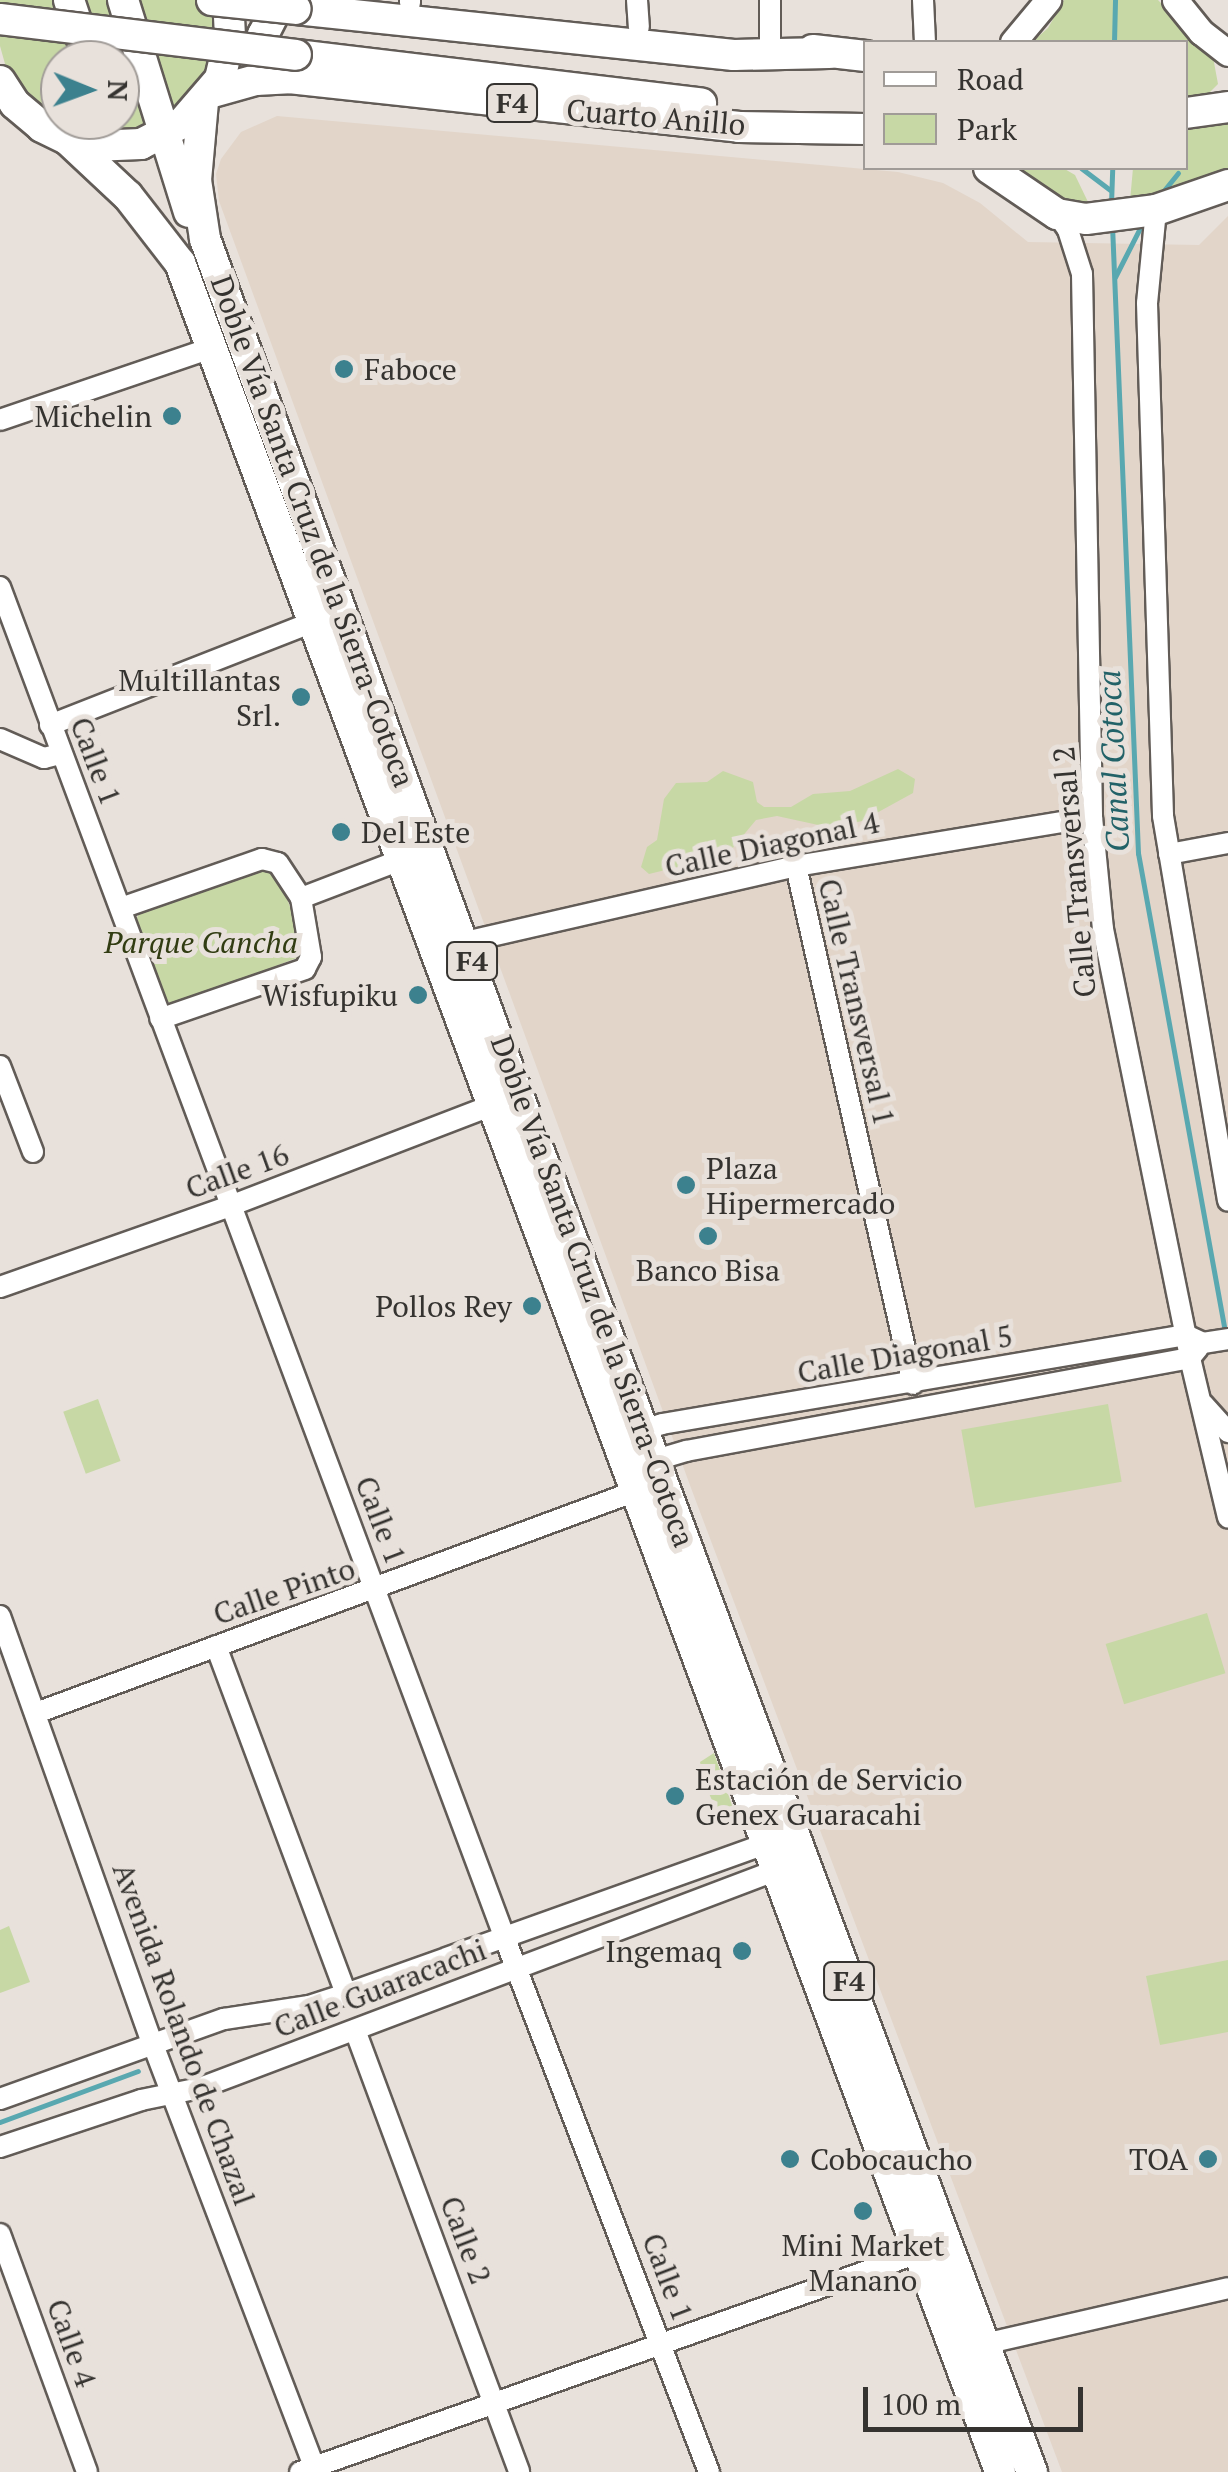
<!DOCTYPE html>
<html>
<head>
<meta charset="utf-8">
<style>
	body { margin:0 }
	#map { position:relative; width:1228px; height:2472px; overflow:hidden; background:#e8e1db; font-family:"PT Serif",serif }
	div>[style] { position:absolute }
	.built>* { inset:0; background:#e2d5c9 }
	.green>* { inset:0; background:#c7d8a5; transform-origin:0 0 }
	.stream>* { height:5px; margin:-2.5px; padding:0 2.5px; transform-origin:2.5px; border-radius:2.5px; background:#59a8b0 }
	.roads { filter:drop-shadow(2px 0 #625c57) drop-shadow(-2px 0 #625c57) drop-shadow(0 2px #625c57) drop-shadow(0 -2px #625c57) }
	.minor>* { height:20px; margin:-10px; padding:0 10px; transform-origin:10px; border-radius:10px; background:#fff }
	.major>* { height:25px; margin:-12.5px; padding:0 12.5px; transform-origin:12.5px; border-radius:12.5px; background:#fff }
	.highway>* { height:30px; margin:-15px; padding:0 15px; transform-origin:15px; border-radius:15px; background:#fff }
	.bridges { filter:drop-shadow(2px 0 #625c57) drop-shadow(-2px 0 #625c57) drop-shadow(0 2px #625c57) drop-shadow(0 -2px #625c57) }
	.highway-bridge>* { height:30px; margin:-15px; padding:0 15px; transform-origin:15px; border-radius:15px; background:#fff }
	.dots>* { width:28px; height:28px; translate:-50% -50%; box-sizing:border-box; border:5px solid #e8e1db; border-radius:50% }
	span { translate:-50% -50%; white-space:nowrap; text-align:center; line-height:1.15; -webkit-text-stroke:10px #e8e1db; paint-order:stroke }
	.shield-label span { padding:2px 8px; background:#e8e1db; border:2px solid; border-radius:8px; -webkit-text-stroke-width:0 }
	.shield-label { font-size:28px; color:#353330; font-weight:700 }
	.street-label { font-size:30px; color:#353330 }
	.poi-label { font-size:30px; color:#353330 }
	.left { translate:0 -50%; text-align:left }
	.right { translate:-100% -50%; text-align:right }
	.park-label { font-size:30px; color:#313c12; font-style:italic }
	.water-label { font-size:32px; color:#226268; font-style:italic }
	.legend { position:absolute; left:863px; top:40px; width:325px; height:130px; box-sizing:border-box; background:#e8e1db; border:2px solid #a09b97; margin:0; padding:12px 18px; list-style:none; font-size:30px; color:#353330 }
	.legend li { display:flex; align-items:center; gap:20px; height:50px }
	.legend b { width:50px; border:2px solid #a09b97 }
	.north { position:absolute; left:40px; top:40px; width:100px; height:100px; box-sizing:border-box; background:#e8e1db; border:2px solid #a09b97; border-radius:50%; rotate:91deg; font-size:28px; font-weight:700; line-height:40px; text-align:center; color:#353330 }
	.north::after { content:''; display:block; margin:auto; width:35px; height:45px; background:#3c818e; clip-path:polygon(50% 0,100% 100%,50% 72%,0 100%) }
	.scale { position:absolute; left:863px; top:2387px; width:220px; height:45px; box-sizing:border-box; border:5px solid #353330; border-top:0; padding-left:12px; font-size:30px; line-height:35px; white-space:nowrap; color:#353330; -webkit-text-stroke:8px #e8e1db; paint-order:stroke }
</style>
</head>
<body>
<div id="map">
	<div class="built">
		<div style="clip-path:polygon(277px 116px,898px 172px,943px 183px,980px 203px,1028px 242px,1199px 245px,1228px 216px,1228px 2472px,1062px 2472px,691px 1488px,219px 201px,216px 174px,221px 159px,241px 132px)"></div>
	</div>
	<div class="green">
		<div style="clip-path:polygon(0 0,59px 0,79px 60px,60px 60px,60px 120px,98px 120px,103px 134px,55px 122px,27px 100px,7px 71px,0 46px)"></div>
		<div style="clip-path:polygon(80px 0,112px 0,148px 127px,122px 133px,118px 120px,120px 60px,99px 60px)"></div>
		<div style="clip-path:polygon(131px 0,217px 0,217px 58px,188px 102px,164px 118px)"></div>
		<div style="clip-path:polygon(1064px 0,1158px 0,1213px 57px,1218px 84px,1204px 98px,1186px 104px,1186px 42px,1032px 42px,1048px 28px)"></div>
		<div style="clip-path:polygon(1228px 118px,1228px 168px,1181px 191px,1130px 201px,1133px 168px,1186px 168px,1186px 124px)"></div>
		<div style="clip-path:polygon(1018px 168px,1063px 168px,1075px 175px,1089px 204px,1049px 194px)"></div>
		<div style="clip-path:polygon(898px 769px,915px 779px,913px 793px,862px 821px,832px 828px,777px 816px,756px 820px,731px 850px,706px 860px,649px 874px,641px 867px,647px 847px,657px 840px,664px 799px,676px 783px,707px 782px,723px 771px,753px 782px,757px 802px,764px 807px,791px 807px,813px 794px,850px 791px)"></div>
		<div style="clip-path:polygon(264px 866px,279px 875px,303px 945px,299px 957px,183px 1003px,166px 1002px,134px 923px,141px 910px)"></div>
		<div style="left:98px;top:1399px;width:66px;height:37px;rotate:70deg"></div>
		<div style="left:1108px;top:1404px;width:79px;height:149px;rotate:80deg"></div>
		<div style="left:1207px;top:1613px;width:63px;height:106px;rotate:73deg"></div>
		<div style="clip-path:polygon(714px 1753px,735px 1814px,717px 1812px,705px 1784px,700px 1762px)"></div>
		<div style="clip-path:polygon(9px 1926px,30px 1982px,0 1993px,0 1930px)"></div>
		<div style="clip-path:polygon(1228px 1960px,1228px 2032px,1160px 2045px,1146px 1976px)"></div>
	</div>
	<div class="stream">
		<div style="left:1114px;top:42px;width:42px;rotate:-88.6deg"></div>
		<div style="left:1081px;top:168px;width:36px;rotate:37deg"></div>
		<div style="left:1161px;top:194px;width:27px;rotate:-51deg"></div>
		<div style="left:1111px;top:204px;width:36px;rotate:-88deg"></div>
		<div style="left:1112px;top:225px;width:629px;rotate:87.63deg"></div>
		<div style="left:1138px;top:853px;width:491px;rotate:79.7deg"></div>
		<div style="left:1115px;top:277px;width:59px;rotate:-63deg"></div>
		<div style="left:0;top:2122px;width:147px;rotate:-20.3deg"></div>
	</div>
	<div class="roads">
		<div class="minor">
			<div style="left:410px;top:0;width:3px;rotate:90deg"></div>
			<div style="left:637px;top:0;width:27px;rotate:86deg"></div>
			<div style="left:770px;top:0;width:43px;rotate:90deg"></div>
			<div style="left:923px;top:0;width:42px;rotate:87.3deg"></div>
			<div style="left:1156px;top:210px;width:93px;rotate:95.5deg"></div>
			<div style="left:1147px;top:303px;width:513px;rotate:88.21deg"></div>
			<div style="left:1163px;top:816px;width:390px;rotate:80.4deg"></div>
			<div style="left:1057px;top:214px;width:19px;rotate:55deg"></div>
			<div style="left:1068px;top:230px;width:46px;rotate:72.3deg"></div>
			<div style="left:1082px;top:274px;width:543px;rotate:88.94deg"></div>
			<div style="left:1092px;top:817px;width:113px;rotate:84.4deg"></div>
			<div style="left:1103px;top:929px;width:438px;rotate:78.5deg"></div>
			<div style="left:1190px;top:1358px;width:164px;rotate:76.6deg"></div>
			<div style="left:0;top:420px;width:224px;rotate:-18.8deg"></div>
			<div style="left:0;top:587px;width:1440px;rotate:69.51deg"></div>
			<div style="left:504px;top:1936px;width:574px;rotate:69.07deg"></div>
			<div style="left:50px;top:725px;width:282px;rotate:-21.4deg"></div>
			<div style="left:0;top:739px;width:48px;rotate:23.4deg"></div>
			<div style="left:44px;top:758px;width:16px;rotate:-14deg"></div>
			<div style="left:1169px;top:854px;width:60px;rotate:-10.6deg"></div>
			<div style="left:796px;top:866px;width:531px;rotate:77.27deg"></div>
			<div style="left:301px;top:898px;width:118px;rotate:-20.9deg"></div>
			<div style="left:121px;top:908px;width:149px;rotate:-19.2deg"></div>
			<div style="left:262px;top:859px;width:16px;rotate:14deg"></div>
			<div style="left:278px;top:863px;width:42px;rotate:56.7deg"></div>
			<div style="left:301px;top:898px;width:60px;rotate:80.4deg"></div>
			<div style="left:311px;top:957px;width:13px;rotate:117deg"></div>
			<div style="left:305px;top:969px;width:153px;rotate:161deg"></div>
			<div style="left:465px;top:942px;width:340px;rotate:-12.9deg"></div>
			<div style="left:796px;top:866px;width:300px;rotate:-9.4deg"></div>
			<div style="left:0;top:1066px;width:92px;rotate:69deg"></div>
			<div style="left:0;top:1287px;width:244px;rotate:-19.4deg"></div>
			<div style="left:230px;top:1206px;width:282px;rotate:-21deg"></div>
			<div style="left:1203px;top:1404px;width:38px;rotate:48deg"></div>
			<div style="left:633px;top:1433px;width:30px;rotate:-17deg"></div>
			<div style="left:662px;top:1424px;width:532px;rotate:-9.64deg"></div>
			<div style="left:1186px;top:1335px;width:19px;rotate:25deg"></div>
			<div style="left:1203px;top:1343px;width:25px;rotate:-9deg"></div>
			<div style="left:642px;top:1464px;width:46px;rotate:-16.5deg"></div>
			<div style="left:686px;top:1451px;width:513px;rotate:-10.45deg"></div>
			<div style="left:1190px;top:1358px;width:13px;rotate:-51deg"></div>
			<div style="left:0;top:1616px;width:452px;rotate:70.4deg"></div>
			<div style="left:152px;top:2042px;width:460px;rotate:69.1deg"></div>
			<div style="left:216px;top:1646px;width:371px;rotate:69.5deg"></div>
			<div style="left:36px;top:1713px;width:648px;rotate:-20.31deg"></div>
			<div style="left:355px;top:2030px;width:471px;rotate:69.6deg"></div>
			<div style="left:0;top:2099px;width:238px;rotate:-19.7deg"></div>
			<div style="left:224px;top:2019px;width:86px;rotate:-8.7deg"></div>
			<div style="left:309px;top:2006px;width:39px;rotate:-18deg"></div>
			<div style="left:346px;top:1994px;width:447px;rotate:-19.7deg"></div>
			<div style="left:0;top:2147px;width:149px;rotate:-18.4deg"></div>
			<div style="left:141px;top:2100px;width:60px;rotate:-11.5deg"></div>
			<div style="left:200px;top:2088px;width:617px;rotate:-20.7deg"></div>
			<div style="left:0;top:2234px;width:253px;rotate:69.9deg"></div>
			<div style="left:984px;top:2344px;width:250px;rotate:-12.9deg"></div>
			<div style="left:300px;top:2472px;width:656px;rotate:-19.51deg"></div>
		</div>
		<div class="major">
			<div style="left:1175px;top:0;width:41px;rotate:50.9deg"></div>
			<div style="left:1201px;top:32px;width:34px;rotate:38deg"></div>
			<div style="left:1013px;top:42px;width:55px;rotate:-50.2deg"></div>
		</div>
		<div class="highway">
			<div style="left:69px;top:0;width:63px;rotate:71.6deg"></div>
			<div style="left:123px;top:0;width:222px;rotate:72.7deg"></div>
			<div style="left:296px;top:9px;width:440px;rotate:6deg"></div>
			<div style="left:734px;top:55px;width:95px;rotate:-1.2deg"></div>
			<div style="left:813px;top:50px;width:53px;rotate:6.5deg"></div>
			<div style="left:296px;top:55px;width:408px;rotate:6.8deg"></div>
			<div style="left:278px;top:71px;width:13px;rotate:-132deg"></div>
			<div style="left:269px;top:61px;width:27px;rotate:-103deg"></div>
			<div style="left:263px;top:35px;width:27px;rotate:-63deg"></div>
			<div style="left:275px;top:11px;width:19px;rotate:-35deg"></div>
			<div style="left:0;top:81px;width:27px;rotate:57deg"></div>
			<div style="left:15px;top:104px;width:35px;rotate:40deg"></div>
			<div style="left:42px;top:127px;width:28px;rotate:26deg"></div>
			<div style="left:67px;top:139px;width:27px;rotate:15deg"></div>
			<div style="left:93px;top:146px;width:48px;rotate:-2.4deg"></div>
			<div style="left:141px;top:144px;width:46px;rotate:-27.1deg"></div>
			<div style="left:182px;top:123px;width:58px;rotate:-49.2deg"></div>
			<div style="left:220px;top:79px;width:44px;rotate:-76.9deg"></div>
			<div style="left:230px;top:36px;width:36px;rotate:-93deg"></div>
			<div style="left:209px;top:93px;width:49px;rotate:-15.5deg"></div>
			<div style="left:256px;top:80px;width:33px;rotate:-3deg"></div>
			<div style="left:289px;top:78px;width:453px;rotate:6.2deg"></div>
			<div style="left:739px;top:127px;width:127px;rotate:0.9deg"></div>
			<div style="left:203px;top:102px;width:78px;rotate:95.1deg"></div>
			<div style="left:196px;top:180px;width:60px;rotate:81.3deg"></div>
			<div style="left:205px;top:239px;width:894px;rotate:69.92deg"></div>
			<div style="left:512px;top:1079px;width:1487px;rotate:69.53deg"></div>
			<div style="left:1186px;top:113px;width:42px;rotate:-8.1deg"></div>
			<div style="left:67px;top:139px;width:83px;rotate:43.1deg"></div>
			<div style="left:128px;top:196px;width:85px;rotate:52.2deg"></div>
			<div style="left:180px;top:263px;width:2356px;rotate:69.63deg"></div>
			<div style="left:989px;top:168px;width:82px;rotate:34.1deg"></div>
			<div style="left:1057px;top:214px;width:29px;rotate:10deg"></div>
			<div style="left:1086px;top:219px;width:71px;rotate:-7.3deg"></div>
			<div style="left:1156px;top:210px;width:76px;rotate:-19.1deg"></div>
		</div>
	</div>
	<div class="bridges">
		<div class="highway-bridge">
			<div style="left:212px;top:0;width:84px;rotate:6.1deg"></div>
			<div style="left:0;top:19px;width:298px;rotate:6.9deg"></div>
		</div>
	</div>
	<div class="dots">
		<div style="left:344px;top:369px;background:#3c818e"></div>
		<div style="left:172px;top:416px;background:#3c818e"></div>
		<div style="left:301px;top:697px;background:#3c818e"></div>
		<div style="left:341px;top:832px;background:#3c818e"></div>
		<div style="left:418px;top:995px;background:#3c818e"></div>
		<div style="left:686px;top:1185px;background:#3c818e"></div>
		<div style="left:708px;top:1236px;background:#3c818e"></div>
		<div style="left:532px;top:1306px;background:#3c818e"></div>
		<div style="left:675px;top:1796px;background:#3c818e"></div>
		<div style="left:742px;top:1951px;background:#3c818e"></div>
		<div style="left:790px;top:2159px;background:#3c818e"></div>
		<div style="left:1208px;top:2159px;background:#3c818e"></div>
		<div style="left:863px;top:2211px;background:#3c818e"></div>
	</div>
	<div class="shield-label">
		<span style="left:512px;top:103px">F4</span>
		<span style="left:472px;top:961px">F4</span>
		<span style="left:849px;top:1981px">F4</span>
	</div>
	<div class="street-label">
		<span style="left:656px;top:117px;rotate:5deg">Cuarto Anillo</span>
		<span style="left:313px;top:531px;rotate:70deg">Doble Vía Santa Cruz de la Sierra-Cotoca</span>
		<span style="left:96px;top:761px;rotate:69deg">Calle 1</span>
		<span style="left:772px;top:844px;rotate:-12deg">Calle Diagonal 4</span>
		<span style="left:1074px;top:872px;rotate:-95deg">Calle Transversal 2</span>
		<span style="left:857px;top:1002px;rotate:77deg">Calle Transversal 1</span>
		<span style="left:237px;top:1171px;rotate:-20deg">Calle 16</span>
		<span style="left:593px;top:1291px;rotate:70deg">Doble Vía Santa Cruz de la Sierra-Cotoca</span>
		<span style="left:905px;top:1354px;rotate:-10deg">Calle Diagonal 5</span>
		<span style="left:381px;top:1520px;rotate:69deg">Calle 1</span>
		<span style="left:284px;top:1591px;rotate:-19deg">Calle Pinto</span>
		<span style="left:380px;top:1988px;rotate:-21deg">Calle Guaracachi</span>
		<span style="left:184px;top:2034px;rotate:70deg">Avenida Rolando de Chazal</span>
		<span style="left:466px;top:2240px;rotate:69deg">Calle 2</span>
		<span style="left:668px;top:2277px;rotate:69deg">Calle 1</span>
		<span style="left:72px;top:2343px;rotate:70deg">Calle 4</span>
	</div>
	<div class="poi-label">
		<span class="left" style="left:364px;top:369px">Faboce</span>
		<span class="right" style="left:152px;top:416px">Michelin</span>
		<span class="right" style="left:281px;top:697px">Multillantas<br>Srl.</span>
		<span class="left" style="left:361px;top:832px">Del Este</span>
		<span class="right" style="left:398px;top:995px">Wisfupiku</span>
		<span class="left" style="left:706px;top:1185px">Plaza<br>Hipermercado</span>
		<span style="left:708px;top:1270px">Banco Bisa</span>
		<span class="right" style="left:512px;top:1306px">Pollos Rey</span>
		<span class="left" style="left:695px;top:1796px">Estación de Servicio<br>Genex Guaracahi</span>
		<span class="right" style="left:722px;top:1951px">Ingemaq</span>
		<span class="left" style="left:810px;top:2159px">Cobocaucho</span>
		<span class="right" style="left:1188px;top:2159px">TOA</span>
		<span style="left:863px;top:2262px">Mini Market<br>Manano</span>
	</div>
	<div class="park-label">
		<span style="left:201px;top:942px">Parque Cancha</span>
	</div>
	<div class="water-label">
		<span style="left:1113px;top:761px;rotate:-93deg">Canal Cotoca</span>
	</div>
	<ul class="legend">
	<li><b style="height:12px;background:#fff"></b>Road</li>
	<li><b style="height:28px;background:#c7d8a5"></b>Park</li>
	</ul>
	<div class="north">N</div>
	<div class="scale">100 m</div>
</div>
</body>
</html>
